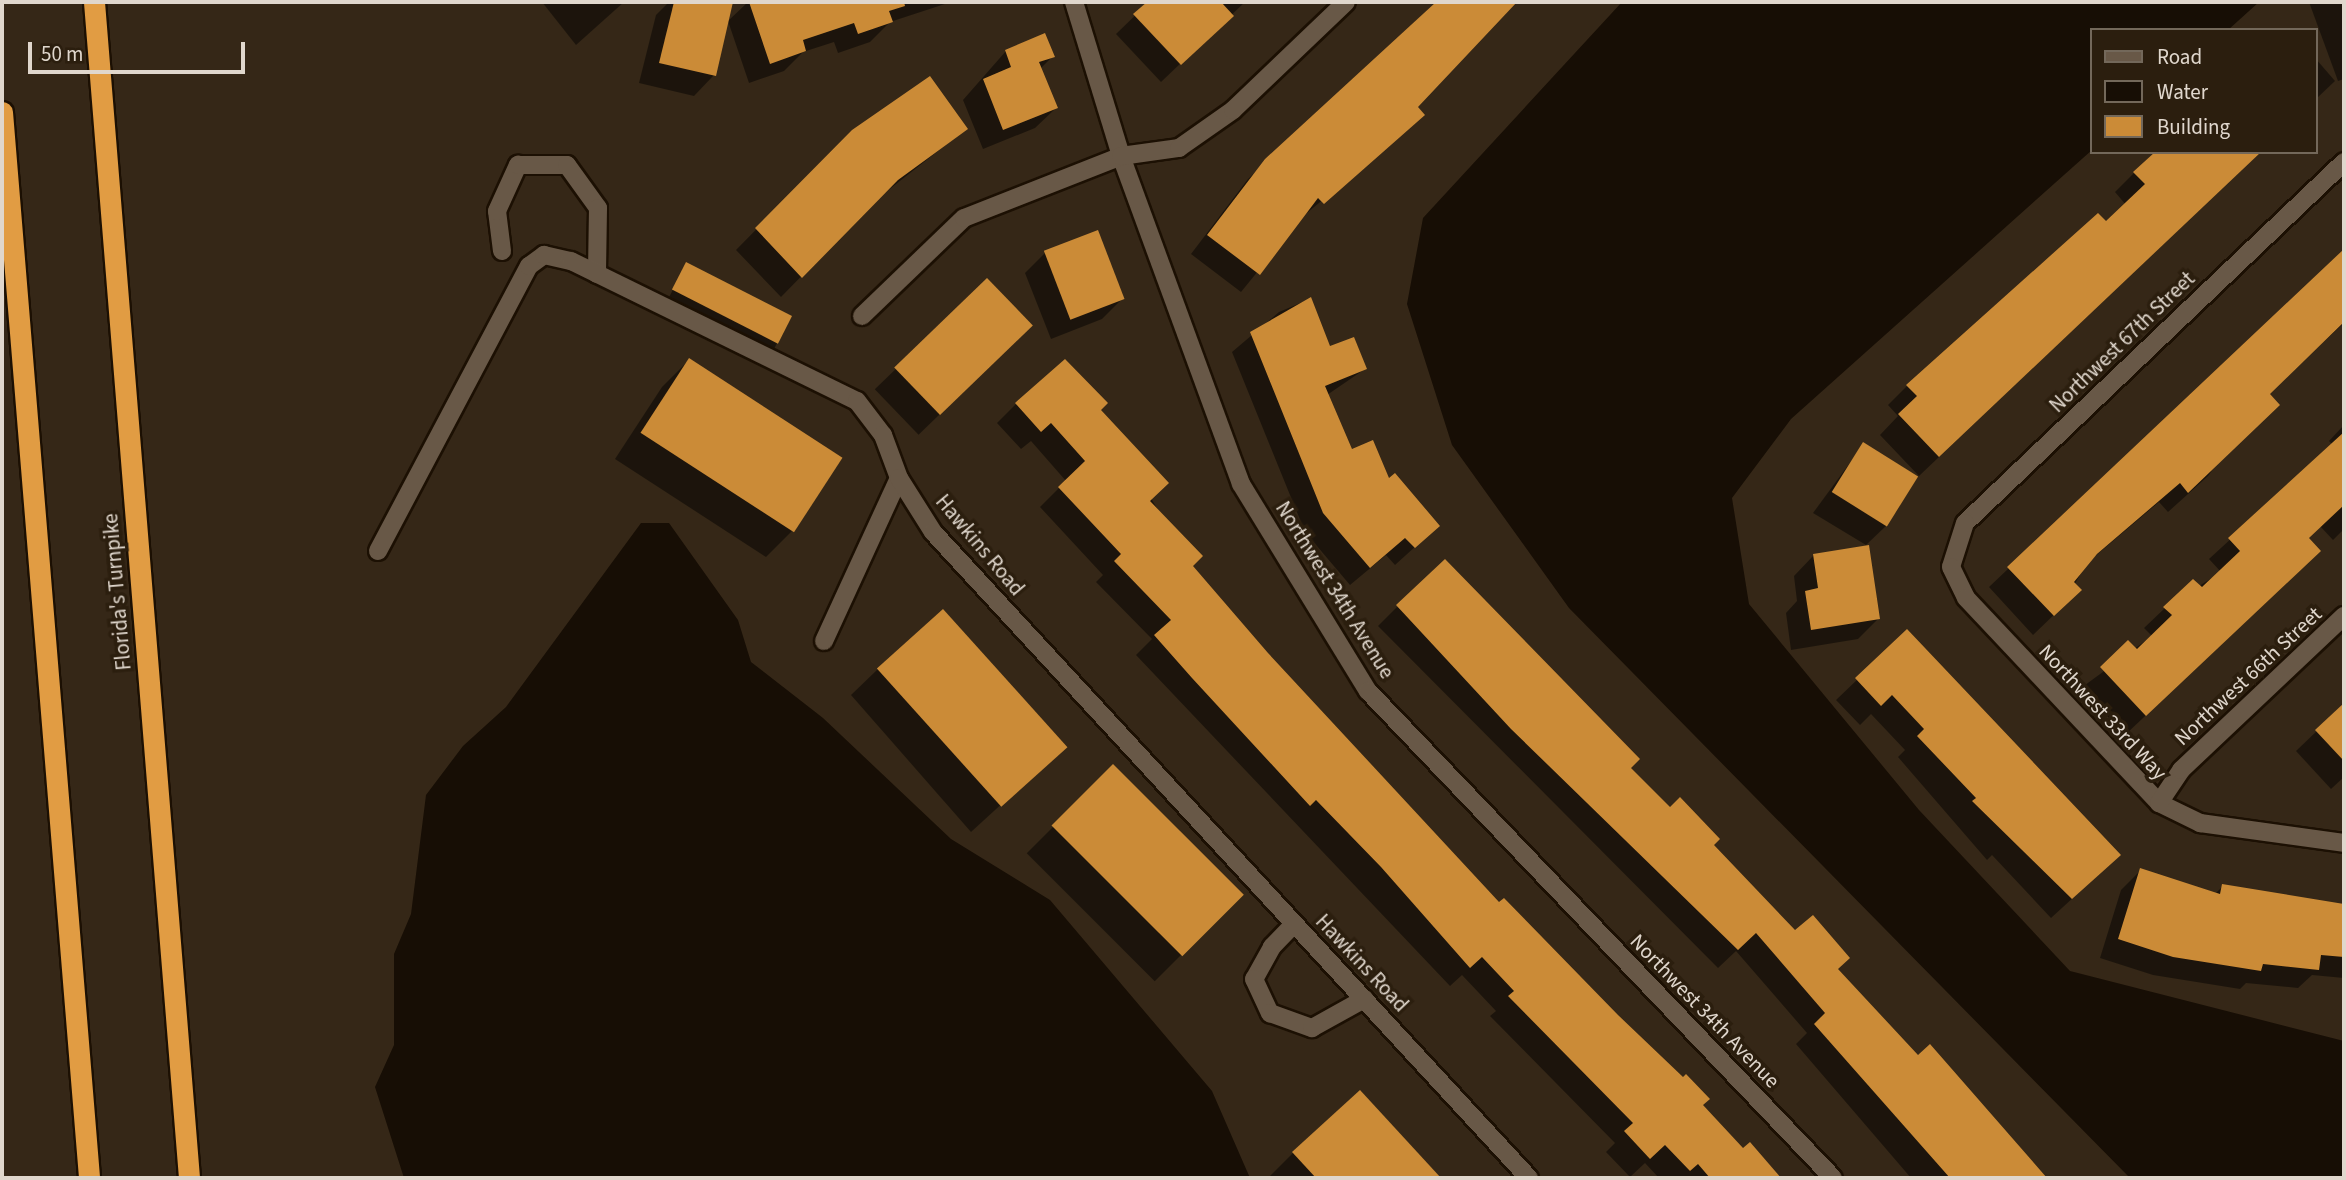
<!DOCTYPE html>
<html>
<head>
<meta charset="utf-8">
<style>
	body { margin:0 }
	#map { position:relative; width:2346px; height:1180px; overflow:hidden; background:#352717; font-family:"Source Sans 3",sans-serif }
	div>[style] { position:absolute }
	.water>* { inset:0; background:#170e05 }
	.shadow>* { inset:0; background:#0007; transform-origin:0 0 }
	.building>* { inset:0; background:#cb8b37; transform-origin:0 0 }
	.roads { filter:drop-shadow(2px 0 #1c1003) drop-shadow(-2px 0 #1c1003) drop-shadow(0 2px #1c1003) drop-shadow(0 -2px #1c1003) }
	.service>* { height:18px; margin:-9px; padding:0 9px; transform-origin:9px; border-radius:9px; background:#685847 }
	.minor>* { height:18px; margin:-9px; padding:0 9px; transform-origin:9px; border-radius:9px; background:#685847 }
	.motorway>* { height:21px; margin:-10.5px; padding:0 10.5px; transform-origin:10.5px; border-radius:10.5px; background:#e19c43 }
	span { translate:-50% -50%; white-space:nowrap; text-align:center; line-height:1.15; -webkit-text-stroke:7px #2b1e0e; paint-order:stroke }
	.street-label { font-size:21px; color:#e0d7cd }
	.frame { position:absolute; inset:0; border:4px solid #e0d7cd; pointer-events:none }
	.legend { position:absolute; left:2090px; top:28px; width:228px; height:126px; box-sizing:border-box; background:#2b1e0e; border:2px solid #73685a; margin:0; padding:9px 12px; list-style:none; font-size:21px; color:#e0d7cd }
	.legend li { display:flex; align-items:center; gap:14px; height:35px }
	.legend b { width:35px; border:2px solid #73685a }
	.scale { position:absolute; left:28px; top:42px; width:217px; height:32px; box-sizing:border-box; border:4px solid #e0d7cd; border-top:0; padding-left:9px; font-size:21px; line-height:24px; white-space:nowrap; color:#e0d7cd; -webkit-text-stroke:5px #2b1e0e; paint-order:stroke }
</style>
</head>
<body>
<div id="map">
	<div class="water">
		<div style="clip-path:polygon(1622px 2px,2259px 2px,2228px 30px,2092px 30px,2092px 150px,1791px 419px,1732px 498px,1749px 604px,1919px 810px,2070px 971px,2344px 1041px,2344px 1178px,2130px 1178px,1569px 608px,1452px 445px,1407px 304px,1423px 218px)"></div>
		<div style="clip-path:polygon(641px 523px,669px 523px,738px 620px,751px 662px,823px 718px,951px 839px,1050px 900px,1212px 1091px,1250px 1178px,404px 1178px,375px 1087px,394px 1045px,394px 954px,411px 914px,426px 795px,463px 746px,506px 707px)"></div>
	</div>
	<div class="shadow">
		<div style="clip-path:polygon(542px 2px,624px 2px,576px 45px)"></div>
		<div style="clip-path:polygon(669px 2px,730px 7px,714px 75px,694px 96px,639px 83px,656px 15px)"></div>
		<div style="clip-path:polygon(748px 2px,951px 2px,890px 22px,870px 42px,838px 53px,834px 42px,803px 52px,784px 71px,749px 83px,728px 21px)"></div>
		<div style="clip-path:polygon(1149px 2px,1245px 2px,1161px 82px,1116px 34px)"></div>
		<div style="clip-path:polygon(1436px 2px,1516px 2px,1416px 107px,1405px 132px,1302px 217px,1241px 292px,1191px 254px,1248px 179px)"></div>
		<div style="clip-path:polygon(2309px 2px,2344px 2px,2344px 79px,2338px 81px)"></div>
		<div style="clip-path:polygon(1006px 51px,1053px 56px,1040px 69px,1056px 108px,1035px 128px,983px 149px,963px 100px)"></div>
		<div style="clip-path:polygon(2316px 59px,2335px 81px,2316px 99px)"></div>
		<div style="clip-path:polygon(966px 129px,877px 199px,781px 297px,736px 250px,853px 131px)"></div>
		<div style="clip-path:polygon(2260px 152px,1919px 476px,1880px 435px,1898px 416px,1888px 405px,1907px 386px,2126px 205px,2115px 192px,2134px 173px)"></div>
		<div style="clip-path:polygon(2344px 250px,2344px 323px,2268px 394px,2208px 476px,2168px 512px,2159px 502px,2087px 563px,2060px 609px,2033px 635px,1989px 587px)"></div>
		<div style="clip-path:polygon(1045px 253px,1123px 298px,1102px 319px,1051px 339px,1025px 273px)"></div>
		<div style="left:686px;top:264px;width:117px;height:48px;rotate:27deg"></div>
		<div style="left:987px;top:281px;width:63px;height:156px;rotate:46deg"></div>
		<div style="clip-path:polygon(1310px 299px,1329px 349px,1365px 369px,1327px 395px,1351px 451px,1438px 526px,1395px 565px,1386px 555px,1350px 585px,1305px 532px,1232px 352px,1279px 312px)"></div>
		<div style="clip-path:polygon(689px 360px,793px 530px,766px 557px,615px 459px,662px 387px)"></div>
		<div style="clip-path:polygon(1016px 404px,1099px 410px,1191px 566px,1266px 654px,1499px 905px,1742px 1150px,1749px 1144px,1779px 1178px,1659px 1178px,1645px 1163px,1630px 1177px,1606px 1152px,1615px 1143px,1490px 1016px,1496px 1011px,1462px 975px,1450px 986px,1136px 655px,1152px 639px,1096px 582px,1103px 575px,1040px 507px,1066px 481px,1031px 441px,1021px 449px,997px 423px)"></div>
		<div style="clip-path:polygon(2344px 425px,2344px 529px,2333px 540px,2320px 526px,2307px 538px,2299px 571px,2125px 735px,2081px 688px,2152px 636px,2144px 628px,2165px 608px,2221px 572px,2209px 559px,2333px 445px,2329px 441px)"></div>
		<div style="clip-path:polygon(1863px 445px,1887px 525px,1866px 545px,1813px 513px)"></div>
		<div style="clip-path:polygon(1814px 555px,1878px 619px,1858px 639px,1791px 650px,1786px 613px,1797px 601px,1794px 576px)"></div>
		<div style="clip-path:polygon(1397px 607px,1629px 768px,1918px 1058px,1930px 1046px,2045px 1178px,1911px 1178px,1796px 1044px,1807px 1033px,1736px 951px,1718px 968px,1378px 626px)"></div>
		<div style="clip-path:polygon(1907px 632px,2098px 875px,2051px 918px,1992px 855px,1987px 860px,1898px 757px,1905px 750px,1871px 714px,1860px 725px,1836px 700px)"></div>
		<div style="clip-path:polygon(878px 669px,1063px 748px,971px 832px,851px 695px)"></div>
		<div style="clip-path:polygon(2344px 705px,2344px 777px,2331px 789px,2296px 751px)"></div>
		<div style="left:1113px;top:767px;width:181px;height:122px;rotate:45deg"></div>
		<div style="clip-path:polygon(2141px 870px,2215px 894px,2223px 886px,2344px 907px,2344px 978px,2312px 975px,2298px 988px,2246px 983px,2240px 989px,2153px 975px,2100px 958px,2121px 890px)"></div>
		<div style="clip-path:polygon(1360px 1093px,1439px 1178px,1268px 1178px,1293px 1153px)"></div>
	</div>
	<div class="building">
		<div style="clip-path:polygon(674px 2px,733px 2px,716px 76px,659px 63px)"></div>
		<div style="clip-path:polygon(749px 2px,904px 2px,905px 6px,889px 11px,893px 22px,858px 34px,854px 23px,803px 40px,806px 51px,770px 64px)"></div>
		<div style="clip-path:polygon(1147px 2px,1221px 2px,1234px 16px,1181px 65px,1133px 14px)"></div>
		<div style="clip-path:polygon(1436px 2px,1517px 2px,1418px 107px,1425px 115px,1324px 204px,1318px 198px,1260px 275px,1207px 235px,1265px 159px)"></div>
		<div style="clip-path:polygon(1045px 33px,1055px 57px,1039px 62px,1058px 108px,1003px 130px,983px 79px,1011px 67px,1005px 50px)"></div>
		<div style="clip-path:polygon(930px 76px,968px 129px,898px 180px,802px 278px,755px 228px,852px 130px)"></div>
		<div style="clip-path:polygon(2155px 152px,2261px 152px,1939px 457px,1898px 414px,1917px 396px,1906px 385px,2098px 213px,2106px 221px,2145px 184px,2133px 172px)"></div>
		<div style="left:1098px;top:230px;width:74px;height:58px;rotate:69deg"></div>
		<div style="clip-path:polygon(2344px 249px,2344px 322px,2270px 394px,2280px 405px,2188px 493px,2180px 483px,2097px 554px,2074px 582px,2082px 590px,2054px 616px,2007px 567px)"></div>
		<div style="left:686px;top:262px;width:119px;height:31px;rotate:27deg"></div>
		<div style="left:987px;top:278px;width:66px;height:129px;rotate:46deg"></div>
		<div style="clip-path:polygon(1311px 297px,1330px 346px,1354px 337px,1367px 369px,1325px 386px,1352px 449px,1373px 440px,1389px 478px,1395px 473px,1440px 526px,1415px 548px,1405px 538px,1370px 568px,1323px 513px,1250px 332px)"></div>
		<div style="left:689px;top:358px;width:183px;height:89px;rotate:33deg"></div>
		<div style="clip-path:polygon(1065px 359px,1108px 403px,1101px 410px,1169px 483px,1150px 501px,1203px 556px,1193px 566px,1268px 653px,1499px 902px,1504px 898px,1618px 1015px,1683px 1077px,1686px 1074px,1710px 1099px,1703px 1105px,1743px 1148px,1750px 1142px,1781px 1178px,1710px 1178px,1698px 1164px,1690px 1171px,1665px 1145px,1650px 1159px,1624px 1131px,1633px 1123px,1508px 996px,1514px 991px,1482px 957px,1470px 968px,1381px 867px,1316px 800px,1310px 806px,1192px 678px,1154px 635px,1171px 620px,1114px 561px,1121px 554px,1058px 487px,1085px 461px,1051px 423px,1041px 432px,1015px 403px)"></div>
		<div style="clip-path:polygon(2344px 432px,2344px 505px,2309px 538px,2321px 551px,2146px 716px,2100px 667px,2128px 640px,2137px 649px,2172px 615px,2163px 607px,2193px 579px,2202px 587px,2240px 551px,2228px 538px)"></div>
		<div style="left:1863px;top:442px;width:65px;height:59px;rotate:32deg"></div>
		<div style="clip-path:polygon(1869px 545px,1880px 619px,1811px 630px,1805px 591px,1818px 588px,1813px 554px)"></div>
		<div style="clip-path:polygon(1445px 559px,1640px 759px,1631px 768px,1670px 807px,1680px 797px,1720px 839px,1714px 845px,1795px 930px,1813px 915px,1850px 958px,1838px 969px,1918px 1055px,1930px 1044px,2047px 1178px,1950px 1178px,1814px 1024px,1825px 1013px,1756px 933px,1738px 950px,1511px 729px,1396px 605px)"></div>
		<div style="left:943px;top:609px;width:186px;height:89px;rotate:48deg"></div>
		<div style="clip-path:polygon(1907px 629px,2121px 855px,2072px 899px,1972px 801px,1976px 798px,1917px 736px,1924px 729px,1892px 695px,1881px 706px,1855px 678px)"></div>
		<div style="clip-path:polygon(2344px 703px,2344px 761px,2315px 730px)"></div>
		<div style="left:1113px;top:764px;width:185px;height:87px;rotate:45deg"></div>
		<div style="clip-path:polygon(2140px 868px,2220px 894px,2222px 884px,2344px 904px,2344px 957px,2321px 955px,2319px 970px,2263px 964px,2261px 971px,2173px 957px,2118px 939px)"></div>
		<div style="clip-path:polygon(1360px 1090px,1441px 1178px,1316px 1178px,1292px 1152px)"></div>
	</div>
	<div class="roads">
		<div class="service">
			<div style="left:502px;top:251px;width:40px;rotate:-97.1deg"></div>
			<div style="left:497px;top:211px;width:51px;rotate:-65.5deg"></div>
			<div style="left:518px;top:165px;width:49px"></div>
			<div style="left:567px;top:165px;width:53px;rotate:54.2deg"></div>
			<div style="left:598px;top:208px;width:66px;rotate:90.9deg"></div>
			<div style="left:824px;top:641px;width:179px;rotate:-65.3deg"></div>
			<div style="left:1294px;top:924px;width:32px;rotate:134deg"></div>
			<div style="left:1272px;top:947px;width:37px;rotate:119deg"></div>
			<div style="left:1254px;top:979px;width:38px;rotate:65deg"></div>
			<div style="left:1270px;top:1013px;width:45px;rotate:19.7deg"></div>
			<div style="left:1312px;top:1028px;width:60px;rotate:-29.1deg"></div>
		</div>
		<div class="minor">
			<div style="left:1074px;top:2px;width:161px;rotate:73deg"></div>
			<div style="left:1121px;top:156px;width:349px;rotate:69.9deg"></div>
			<div style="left:1241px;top:484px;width:243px;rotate:58.5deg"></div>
			<div style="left:1368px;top:691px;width:673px;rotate:46.32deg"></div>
			<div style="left:2344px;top:162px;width:523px;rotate:136.39deg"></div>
			<div style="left:1965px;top:523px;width:46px;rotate:107.7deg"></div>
			<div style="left:1951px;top:567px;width:34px;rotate:64deg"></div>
			<div style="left:1966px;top:598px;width:282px;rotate:46.7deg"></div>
			<div style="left:2159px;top:803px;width:46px;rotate:26deg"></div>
			<div style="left:2200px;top:823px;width:145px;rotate:7.9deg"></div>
			<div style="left:862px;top:316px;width:141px;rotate:-43.9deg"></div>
			<div style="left:964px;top:218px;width:169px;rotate:-21.5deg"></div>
			<div style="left:1121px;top:156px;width:59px;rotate:-7.9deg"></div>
			<div style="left:1179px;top:148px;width:66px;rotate:-35.1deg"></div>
			<div style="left:1233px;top:110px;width:156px;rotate:-43.7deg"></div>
			<div style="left:378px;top:551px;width:323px;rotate:-62.1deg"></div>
			<div style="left:529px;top:266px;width:19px;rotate:-36deg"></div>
			<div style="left:544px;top:255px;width:28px;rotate:13deg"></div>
			<div style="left:571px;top:261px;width:318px;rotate:26.1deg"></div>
			<div style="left:857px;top:401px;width:43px;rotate:52.6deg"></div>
			<div style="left:883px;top:435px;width:46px;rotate:69.6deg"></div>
			<div style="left:899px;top:478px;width:64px;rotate:57.8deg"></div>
			<div style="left:933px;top:532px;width:879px;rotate:47.31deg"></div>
			<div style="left:2159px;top:803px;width:40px;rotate:-56deg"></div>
			<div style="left:2181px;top:770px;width:224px;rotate:-43.4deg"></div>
		</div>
		<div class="motorway">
			<div style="left:94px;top:2px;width:1180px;rotate:85.38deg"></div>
			<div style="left:2px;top:112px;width:1070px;rotate:85.33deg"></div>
		</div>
	</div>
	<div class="street-label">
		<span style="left:2122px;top:342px;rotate:-44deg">Northwest 67th Street</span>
		<span style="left:980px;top:545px;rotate:50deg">Hawkins Road</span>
		<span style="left:1335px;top:590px;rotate:58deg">Northwest 34th Avenue</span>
		<span style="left:117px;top:592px;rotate:-95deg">Florida's Turnpike</span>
		<span style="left:2248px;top:676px;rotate:-43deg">Northwest 66th Street</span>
		<span style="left:2103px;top:712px;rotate:47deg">Northwest 33rd Way</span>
		<span style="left:1362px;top:963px;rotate:47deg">Hawkins Road</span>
		<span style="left:1705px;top:1011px;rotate:46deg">Northwest 34th Avenue</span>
	</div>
	<div class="frame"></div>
	<ul class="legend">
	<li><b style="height:9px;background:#685847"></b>Road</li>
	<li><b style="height:19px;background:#170e05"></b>Water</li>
	<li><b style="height:19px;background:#cb8b37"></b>Building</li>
	</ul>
	<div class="scale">50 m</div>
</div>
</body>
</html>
